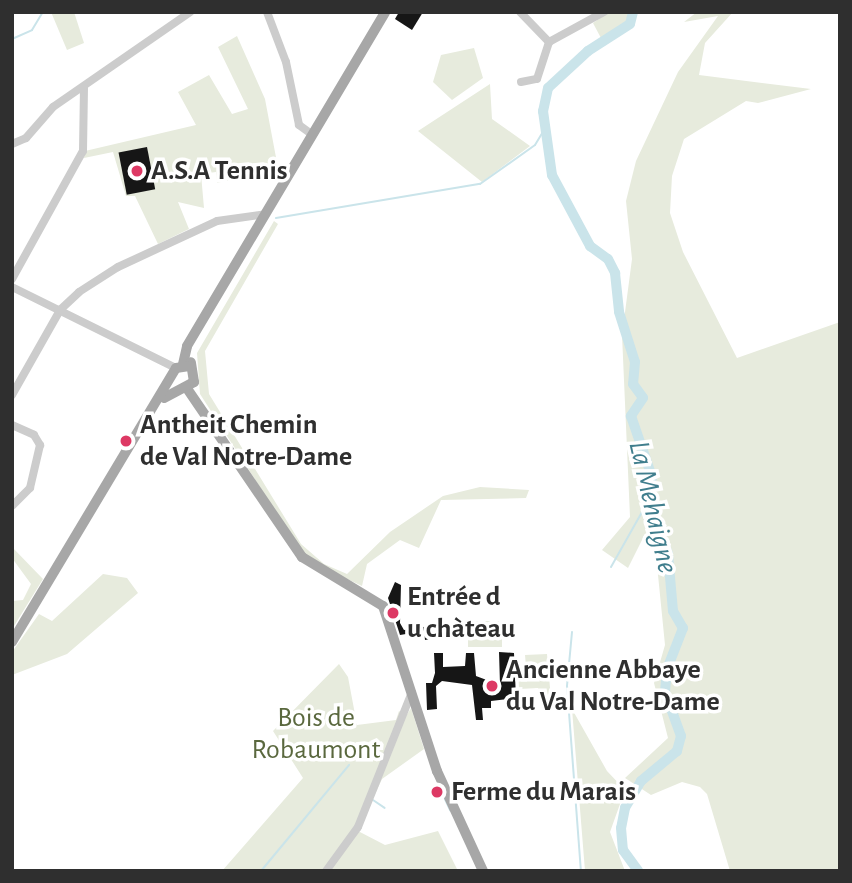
<!DOCTYPE html>
<html>
<head>
<meta charset="utf-8">
<style>
	body { margin:0 }
	#map { position:relative; width:852px; height:883px; overflow:hidden; background:#fff; font-family:"Alegreya Sans",sans-serif }
	div>[style] { position:absolute }
	.green>* { inset:0; background:#e7ebdd; transform-origin:0 0 }
	.stream>* { height:2px; margin:-1px; padding:0 1px; transform-origin:1px; border-radius:1px; background:#cae4ea }
	.river>* { height:10px; margin:-5px; padding:0 5px; transform-origin:5px; border-radius:5px; background:#cae4ea }
	.building>* { inset:0; background:#161616; transform-origin:0 0 }
	.minor>* { height:8px; margin:-4px; padding:0 4px; transform-origin:4px; border-radius:4px; background:#ccc }
	.major>* { height:10px; margin:-5px; padding:0 5px; transform-origin:5px; border-radius:5px; background:#a7a7a7 }
	.dots>* { width:19px; height:19px; translate:-50% -50%; box-sizing:border-box; border:4px solid #fff; border-radius:50% }
	span { translate:-50% -50%; white-space:nowrap; text-align:center; line-height:1.15; -webkit-text-stroke:7px #fff; paint-order:stroke }
	.poi-label { font-size:28px; color:#2f2f2f; font-weight:700 }
	.left { translate:0 -50%; text-align:left }
	.park-label { font-size:28px; color:#5a683e }
	.water-label { font-size:30px; color:#407e8d; font-style:italic }
	.frame { position:absolute; inset:0; border:14px solid #2f2f2f; pointer-events:none }
</style>
</head>
<body>
<div id="map">
	<div class="green">
		<div style="clip-path:polygon(51px 12px,74px 12px,84px 43px,67px 50px)"></div>
		<div style="clip-path:polygon(609px 12px,630px 12px,627px 23px,602px 40px,593px 23px)"></div>
		<div style="clip-path:polygon(697px 12px,733px 12px,705px 43px,699px 75px,811px 89px,758px 103px,746px 101px,684px 139px,672px 176px,670px 213px,683px 252px,737px 358px,840px 322px,840px 871px,730px 871px,707px 794px,700px 787px,682px 782px,651px 795px,625px 778px,668px 738px,654px 683px,665px 645px,656px 555px,645px 534px,628px 568px,602px 550px,630px 517px,622px 335px,632px 259px,626px 201px,636px 161px,678px 72px,718px 16px,684px 22px)"></div>
		<div style="clip-path:polygon(237px 36px,265px 99px,278px 168px,217px 183px,216px 172px,201px 174px,204px 208px,178px 202px,189px 229px,158px 244px,135px 196px,126px 196px,113px 152px,84px 158px,85px 151px,196px 125px,178px 92px,209px 75px,232px 114px,248px 109px,218px 47px)"></div>
		<div style="clip-path:polygon(474px 48px,483px 78px,452px 100px,433px 82px,441px 55px)"></div>
		<div style="clip-path:polygon(490px 84px,492px 119px,530px 146px,482px 182px,418px 131px)"></div>
		<div style="clip-path:polygon(274px 221px,278px 224px,205px 351px,209px 394px,301px 544px,324px 564px,347px 574px,390px 532px,443px 496px,480px 487px,529px 490px,526px 498px,441px 500px,419px 548px,400px 540px,367px 564px,362px 586px,324px 568px,301px 551px,200px 394px,197px 353px)"></div>
		<div style="clip-path:polygon(12px 547px,43px 579px,14px 626px,12px 601px,23px 600px,31px 584px,12px 558px)"></div>
		<div style="clip-path:polygon(103px 574px,127px 578px,138px 593px,67px 654px,12px 675px,12px 652px,39px 614px,52px 621px)"></div>
		<div style="left:468px;top:621px;width:34px;height:26px"></div>
		<div style="clip-path:polygon(547px 654px,551px 699px,539px 700px,538px 688px,519px 689px,518px 668px,526px 667px,525px 655px)"></div>
		<div style="clip-path:polygon(339px 664px,348px 677px,357px 725px,396px 720px,399px 711px,406px 716px,411px 708px,424px 749px,382px 779px,358px 831px,385px 845px,438px 831px,458px 871px,222px 871px,303px 778px,273px 731px)"></div>
		<div style="clip-path:polygon(572px 709px,607px 771px,625px 790px,610px 832px,625px 871px,585px 871px)"></div>
	</div>
	<div class="stream">
		<div style="left:12px;top:39px;width:22px;rotate:-24deg"></div>
		<div style="left:32px;top:30px;width:21px;rotate:-59deg"></div>
		<div style="left:276px;top:218px;width:207px;rotate:-9.5deg"></div>
		<div style="left:480px;top:184px;width:67px;rotate:-35.3deg"></div>
		<div style="left:535px;top:145px;width:17px;rotate:-59deg"></div>
		<div style="left:611px;top:567px;width:73px;rotate:-60.6deg"></div>
		<div style="left:572px;top:632px;width:54px;rotate:95.3deg"></div>
		<div style="left:567px;top:686px;width:186px;rotate:85.7deg"></div>
		<div style="left:443px;top:795px;width:17px;rotate:65deg"></div>
		<div style="left:373px;top:800px;width:14px;rotate:34deg"></div>
		<div style="left:261px;top:871px;width:138px;rotate:-50.3deg"></div>
	</div>
	<div class="river">
		<div style="left:633px;top:12px;width:12px;rotate:104deg"></div>
		<div style="left:630px;top:24px;width:50px;rotate:147.3deg"></div>
		<div style="left:588px;top:51px;width:54px;rotate:137.2deg"></div>
		<div style="left:548px;top:88px;width:24px;rotate:102deg"></div>
		<div style="left:543px;top:111px;width:65px;rotate:82deg"></div>
		<div style="left:552px;top:175px;width:81px;rotate:61.8deg"></div>
		<div style="left:590px;top:246px;width:22px;rotate:36deg"></div>
		<div style="left:608px;top:259px;width:16px;rotate:63deg"></div>
		<div style="left:615px;top:273px;width:39px;rotate:84deg"></div>
		<div style="left:619px;top:312px;width:52px;rotate:72.3deg"></div>
		<div style="left:635px;top:362px;width:22px;rotate:95deg"></div>
		<div style="left:633px;top:384px;width:17px;rotate:54deg"></div>
		<div style="left:643px;top:398px;width:22px;rotate:124deg"></div>
		<div style="left:631px;top:416px;width:65px;rotate:71deg"></div>
		<div style="left:652px;top:477px;width:14px;rotate:126deg"></div>
		<div style="left:644px;top:488px;width:70px;rotate:70deg"></div>
		<div style="left:668px;top:554px;width:57px;rotate:85deg"></div>
		<div style="left:673px;top:611px;width:20px;rotate:60deg"></div>
		<div style="left:683px;top:628px;width:44px;rotate:111.3deg"></div>
		<div style="left:667px;top:669px;width:23px;rotate:95deg"></div>
		<div style="left:665px;top:692px;width:47px;rotate:70deg"></div>
		<div style="left:681px;top:736px;width:16px;rotate:105deg"></div>
		<div style="left:677px;top:751px;width:47px;rotate:140.2deg"></div>
		<div style="left:641px;top:781px;width:31px;rotate:121deg"></div>
		<div style="left:625px;top:808px;width:20px;rotate:101deg"></div>
		<div style="left:621px;top:828px;width:22px;rotate:85deg"></div>
		<div style="left:623px;top:850px;width:26px;rotate:54deg"></div>
	</div>
	<div class="building">
		<div style="clip-path:polygon(399px 12px,423px 12px,412px 30px,395px 19px)"></div>
		<div style="left:147px;top:147px;width:43px;height:29px;rotate:79deg"></div>
		<div style="clip-path:polygon(395px 582px,401px 585px,400px 623px,404px 630px,436px 625px,429px 630px,430px 639px,425px 640px,424px 631px,400px 635px,388px 598px)"></div>
		<div style="clip-path:polygon(499px 652px,514px 653px,516px 698px,491px 701px,491px 708px,482px 708px,483px 720px,476px 720px,472px 685px,442px 681px,436px 686px,437px 709px,427px 710px,426px 683px,432px 683px,435px 673px,434px 653px,443px 653px,443px 667px,465px 666px,466px 653px,474px 653px,476px 676px,500px 685px)"></div>
	</div>
	<div class="minor">
		<div style="left:267px;top:12px;width:53px;rotate:69.2deg"></div>
		<div style="left:286px;top:62px;width:64px;rotate:78.3deg"></div>
		<div style="left:299px;top:125px;width:17px;rotate:36deg"></div>
		<div style="left:520px;top:12px;width:42px;rotate:46deg"></div>
		<div style="left:549px;top:42px;width:63px;rotate:-28.6deg"></div>
		<div style="left:521px;top:82px;width:16px;rotate:-11deg"></div>
		<div style="left:537px;top:79px;width:39px;rotate:-72deg"></div>
		<div style="left:12px;top:144px;width:15px;rotate:-23deg"></div>
		<div style="left:26px;top:138px;width:41px;rotate:-48.9deg"></div>
		<div style="left:53px;top:107px;width:167px;rotate:-34.7deg"></div>
		<div style="left:12px;top:279px;width:146px;rotate:-61deg"></div>
		<div style="left:83px;top:151px;width:64px;rotate:-89.1deg"></div>
		<div style="left:12px;top:287px;width:183px;rotate:26.3deg"></div>
		<div style="left:12px;top:395px;width:98px;rotate:-60.5deg"></div>
		<div style="left:60px;top:310px;width:26px;rotate:-43deg"></div>
		<div style="left:79px;top:292px;width:46px;rotate:-32.7deg"></div>
		<div style="left:118px;top:267px;width:109px;rotate:-24.9deg"></div>
		<div style="left:217px;top:221px;width:49px;rotate:-8.1deg"></div>
		<div style="left:12px;top:425px;width:24px;rotate:24deg"></div>
		<div style="left:34px;top:435px;width:12px;rotate:59deg"></div>
		<div style="left:40px;top:445px;width:44px;rotate:103.1deg"></div>
		<div style="left:30px;top:488px;width:25px;rotate:135deg"></div>
		<div style="left:326px;top:871px;width:54px;rotate:-54deg"></div>
		<div style="left:358px;top:827px;width:145px;rotate:-68.2deg"></div>
	</div>
	<div class="major">
		<div style="left:183px;top:364px;width:18px;rotate:-77deg"></div>
		<div style="left:187px;top:346px;width:388px;rotate:-59.3deg"></div>
		<div style="left:186px;top:387px;width:206px;rotate:55.7deg"></div>
		<div style="left:302px;top:557px;width:95px;rotate:31.2deg"></div>
		<div style="left:383px;top:606px;width:174px;rotate:71.9deg"></div>
		<div style="left:437px;top:771px;width:110px;rotate:65.3deg"></div>
		<div style="left:164px;top:398px;width:34px;rotate:-28deg"></div>
		<div style="left:194px;top:382px;width:20px;rotate:-99deg"></div>
		<div style="left:12px;top:642px;width:319px;rotate:-59.1deg"></div>
		<div style="left:176px;top:368px;width:15px;rotate:-8deg"></div>
	</div>
	<div class="dots">
		<div style="left:137px;top:171px;background:#dd3964"></div>
		<div style="left:126px;top:441px;background:#dd3964"></div>
		<div style="left:393px;top:613px;background:#dd3964"></div>
		<div style="left:492px;top:686px;background:#dd3964"></div>
		<div style="left:437px;top:792px;background:#dd3964"></div>
	</div>
	<div class="poi-label">
		<span class="left" style="left:151px;top:171px">A.S.A Tennis</span>
		<span class="left" style="left:140px;top:441px">Antheit Chemin<br>de Val Notre-Dame</span>
		<span class="left" style="left:407px;top:613px">Entrée d<br>u chàteau</span>
		<span class="left" style="left:506px;top:686px">Ancienne Abbaye<br>du Val Notre-Dame</span>
		<span class="left" style="left:451px;top:792px">Ferme du Marais</span>
	</div>
	<div class="park-label">
		<span style="left:316px;top:734px">Bois de<br>Robaumont</span>
	</div>
	<div class="water-label">
		<span style="left:653px;top:507px;rotate:77deg">La Mehaigne</span>
	</div>
	<div class="frame"></div>
</div>
</body>
</html>
